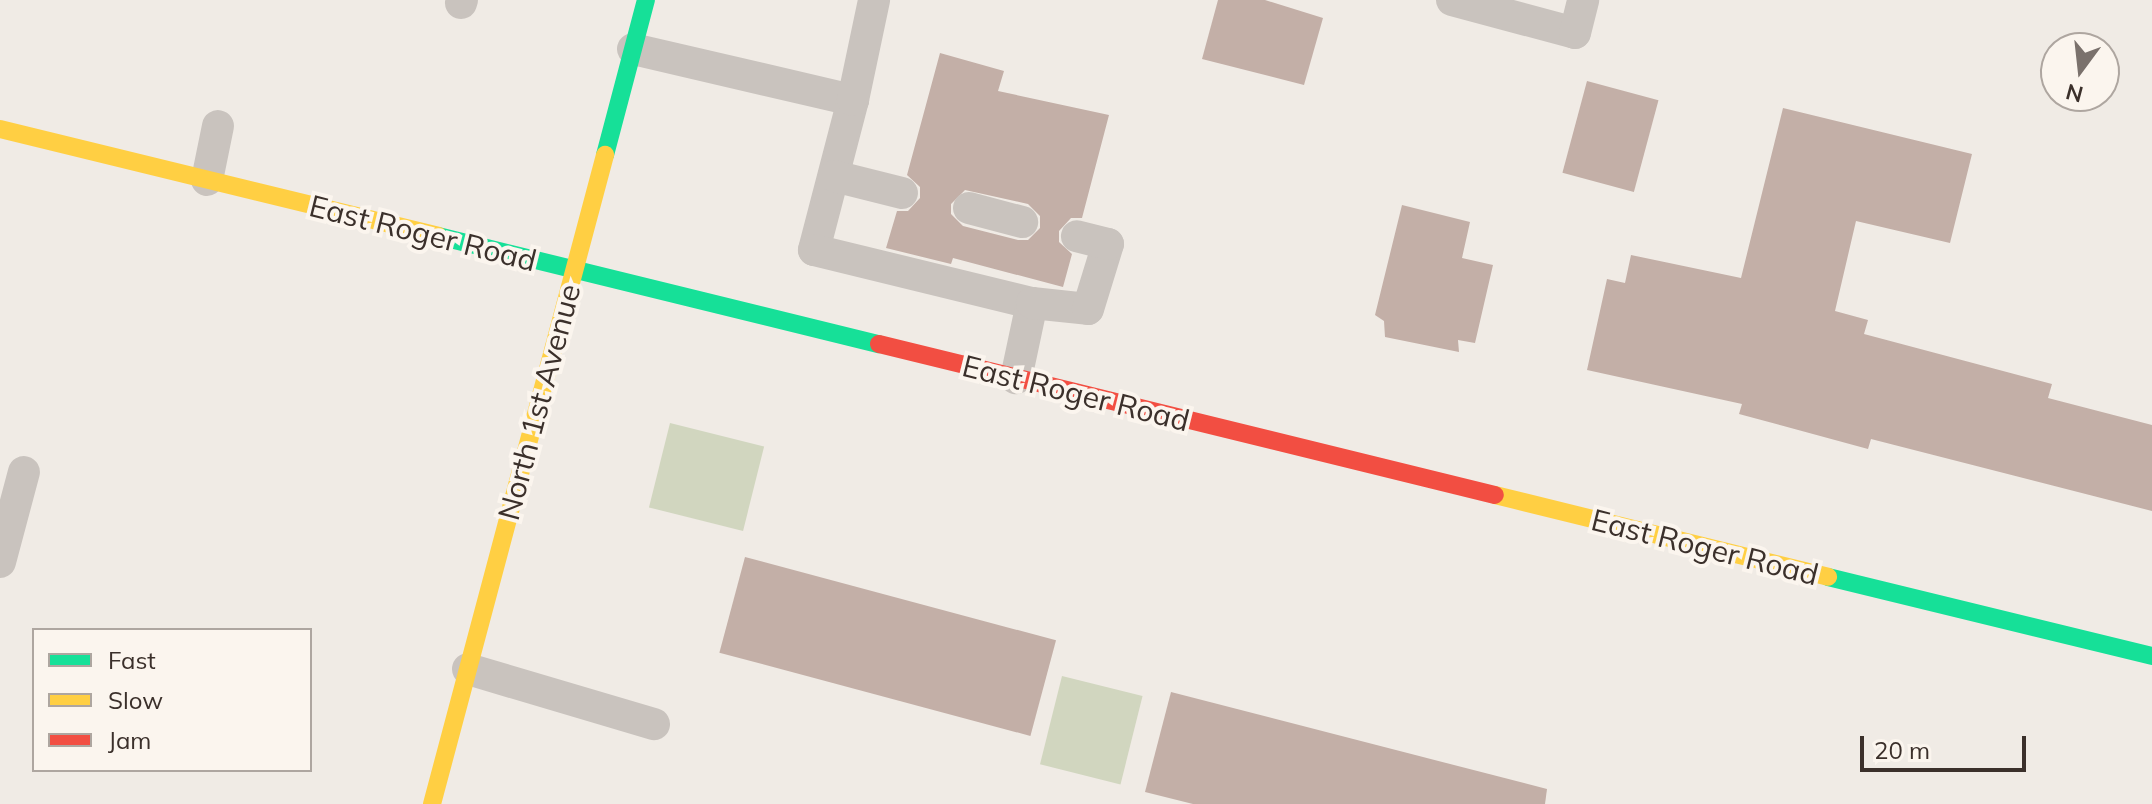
<!DOCTYPE html>
<html>
<head>
<meta charset="utf-8">
<style>
	body { margin:0 }
	#map { position:relative; width:2152px; height:804px; overflow:hidden; background:#f0ebe5; font-family:Mulish,sans-serif }
	div>[style] { position:absolute }
	.green>* { inset:0; background:#d1d6bf; transform-origin:0 0 }
	.building>* { inset:0; background:#c3afa7; transform-origin:0 0 }
	.lane>* { height:32px; margin:-16px; padding:0 16px; transform-origin:16px; border-radius:16px; background:#c9c3be }
	.fast>* { height:18px; margin:-9px; padding:0 9px; transform-origin:9px; border-radius:9px; background:#16e098 }
	.slow>* { height:18px; margin:-9px; padding:0 9px; transform-origin:9px; border-radius:9px; background:#ffcf43 }
	.jam>* { height:18px; margin:-9px; padding:0 9px; transform-origin:9px; border-radius:9px; background:#f24e42 }
	span { translate:-50% -50%; white-space:nowrap; text-align:center; line-height:1.15; -webkit-text-stroke:8px #fbf5ee; paint-order:stroke }
	.street-label { font-size:30px; color:#3b302b }
	.legend { position:absolute; left:32px; top:628px; width:280px; height:144px; box-sizing:border-box; background:#fbf5ee; border:2px solid #aea6a0; margin:0; padding:10px 14px; list-style:none; font-size:24px; color:#3b302b }
	.legend li { display:flex; align-items:center; gap:16px; height:40px }
	.legend b { width:40px; border:2px solid #aea6a0 }
	.north { position:absolute; left:2040px; top:32px; width:80px; height:80px; box-sizing:border-box; background:#fbf5ee; border:2px solid #aea6a0; border-radius:50%; rotate:195deg; font-size:22px; font-weight:700; line-height:32px; text-align:center; color:#3b302b }
	.north::after { content:''; display:block; margin:auto; width:28px; height:36px; background:#7a716c; clip-path:polygon(50% 0,100% 100%,50% 72%,0 100%) }
	.scale { position:absolute; left:1860px; top:736px; width:166px; height:36px; box-sizing:border-box; border:4px solid #3b302b; border-top:0; padding-left:10px; font-size:24px; line-height:28px; white-space:nowrap; color:#3b302b; -webkit-text-stroke:6px #fbf5ee; paint-order:stroke }
</style>
</head>
<body>
<div id="map">
	<div class="green">
		<div style="left:670px;top:423px;width:97px;height:87px;rotate:14deg"></div>
		<div style="left:1062px;top:676px;width:83px;height:91px;rotate:14deg"></div>
	</div>
	<div class="building">
		<div style="clip-path:polygon(1218px 0,1265px 0,1323px 18px,1304px 85px,1202px 59px)"></div>
		<div style="clip-path:polygon(evenodd,940px 53px,1004px 71px,998px 91px,1109px 115px,1082px 218px,1071px 218px,1059px 231px,1059px 242px,1072px 254px,1063px 287px,953px 258px,951px 264px,886px 248px,897px 211px,908px 211px,920px 198px,920px 187px,907px 175px,940px 53px,965px 190px,1028px 204px,1040px 216px,1040px 228px,1028px 240px,1018px 240px,963px 226px,951px 214px,951px 204px,965px 190px)"></div>
		<div style="left:1587px;top:81px;width:74px;height:95px;rotate:15deg"></div>
		<div style="clip-path:polygon(1783px 108px,1972px 154px,1950px 243px,1856px 221px,1835px 311px,1868px 320px,1864px 334px,2052px 384px,2048px 398px,2152px 425px,2152px 511px,1871px 439px,1868px 449px,1739px 414px,1742px 404px,1587px 370px,1607px 279px,1625px 283px,1631px 255px,1741px 278px)"></div>
		<div style="clip-path:polygon(1402px 205px,1470px 222px,1462px 258px,1493px 265px,1475px 343px,1458px 340px,1459px 352px,1385px 337px,1384px 321px,1375px 315px)"></div>
		<div style="left:745px;top:557px;width:322px;height:99px;rotate:15deg"></div>
		<div style="clip-path:polygon(1171px 692px,1547px 789px,1545px 804px,1193px 804px,1145px 792px)"></div>
	</div>
	<div class="lane">
		<div style="left:1452px;top:0;width:127px;rotate:15deg"></div>
		<div style="left:1575px;top:33px;width:34px;rotate:-76deg"></div>
		<div style="left:461px;top:3px;width:3px;rotate:-72deg"></div>
		<div style="left:633px;top:49px;width:226px;rotate:13.1deg"></div>
		<div style="left:853px;top:100px;width:155px;rotate:104.6deg"></div>
		<div style="left:814px;top:250px;width:224px;rotate:13.7deg"></div>
		<div style="left:1032px;top:303px;width:77px;rotate:102deg"></div>
		<div style="left:853px;top:100px;width:102px;rotate:-78.1deg"></div>
		<div style="left:834px;top:176px;width:70px;rotate:14deg"></div>
		<div style="left:207px;top:180px;width:55px;rotate:-78.5deg"></div>
		<div style="left:969px;top:208px;width:55px;rotate:14.8deg"></div>
		<div style="left:1032px;top:303px;width:56px;rotate:6.1deg"></div>
		<div style="left:1088px;top:309px;width:68px;rotate:-72.9deg"></div>
		<div style="left:1108px;top:244px;width:32px;rotate:-166deg"></div>
		<div style="left:0;top:562px;width:93px;rotate:-75.1deg"></div>
		<div style="left:468px;top:669px;width:194px;rotate:16.5deg"></div>
	</div>
	<div class="fast">
		<div style="left:605px;top:155px;width:160px;rotate:-75.2deg"></div>
		<div style="left:438px;top:236px;width:454px;rotate:13.8deg"></div>
		<div style="left:1828px;top:577px;width:333px;rotate:13.7deg"></div>
	</div>
	<div class="slow">
		<div style="left:0;top:129px;width:451px;rotate:13.7deg"></div>
		<div style="left:1495px;top:495px;width:343px;rotate:13.8deg"></div>
		<div style="left:432px;top:804px;width:672px;rotate:-75.07deg"></div>
	</div>
	<div class="jam">
		<div style="left:879px;top:344px;width:634px;rotate:13.77deg"></div>
	</div>
	<div class="street-label">
		<span style="left:423px;top:233px;rotate:14deg">East Roger Road</span>
		<span style="left:1076px;top:393px;rotate:14deg">East Roger Road</span>
		<span style="left:539px;top:402px;rotate:-75deg">North 1st Avenue</span>
		<span style="left:1705px;top:547px;rotate:14deg">East Roger Road</span>
	</div>
	<ul class="legend">
	<li><b style="height:10px;background:#16e098"></b>Fast</li>
	<li><b style="height:10px;background:#ffcf43"></b>Slow</li>
	<li><b style="height:10px;background:#f24e42"></b>Jam</li>
	</ul>
	<div class="north">N</div>
	<div class="scale">20 m</div>
</div>
</body>
</html>
